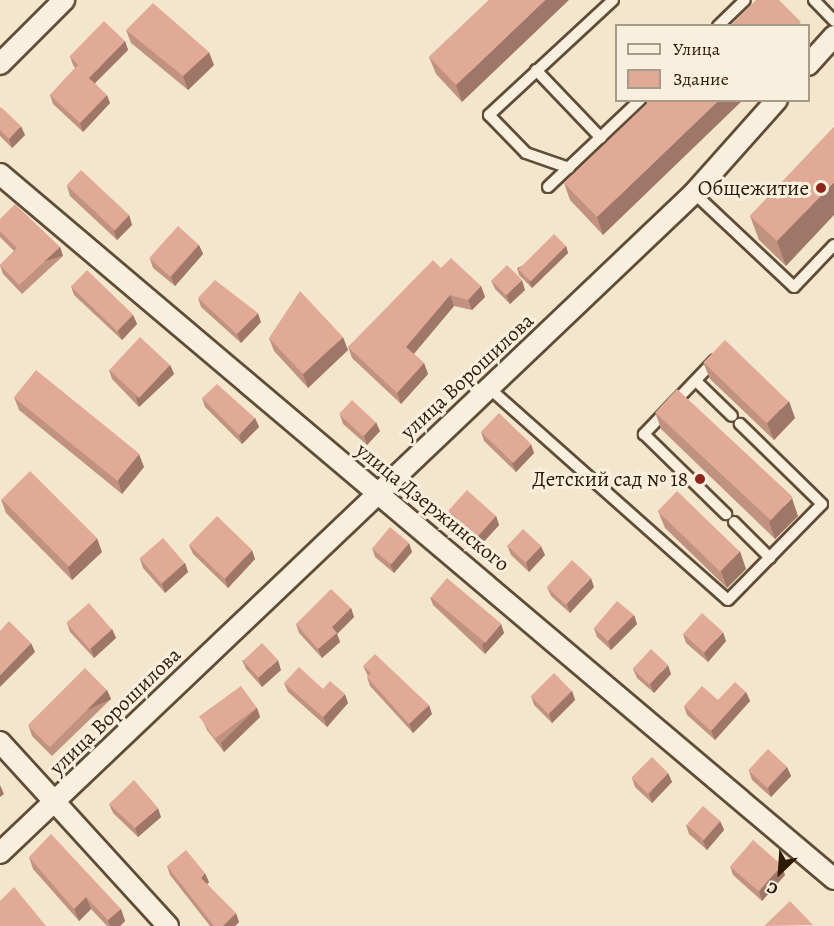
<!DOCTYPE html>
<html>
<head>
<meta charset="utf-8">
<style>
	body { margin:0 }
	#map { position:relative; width:834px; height:926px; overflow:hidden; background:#f4e6cd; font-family:Alegreya,serif }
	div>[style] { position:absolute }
	.roads { filter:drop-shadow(2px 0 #604d37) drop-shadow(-2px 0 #604d37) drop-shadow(0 2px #604d37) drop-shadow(0 -2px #604d37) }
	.lane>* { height:10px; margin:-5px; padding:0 5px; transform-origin:5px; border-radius:5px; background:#f8efde }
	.street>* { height:20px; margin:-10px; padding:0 10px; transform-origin:10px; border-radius:10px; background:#f8efde }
	.wall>* { inset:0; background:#c29281 }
	.shaded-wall>* { inset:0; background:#9e7769; transform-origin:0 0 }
	.building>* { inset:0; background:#e1aa96; transform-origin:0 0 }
	.dots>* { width:16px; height:16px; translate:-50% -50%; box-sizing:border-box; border:3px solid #f8efde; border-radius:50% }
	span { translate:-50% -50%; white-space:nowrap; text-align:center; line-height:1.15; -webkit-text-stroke:6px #f8efde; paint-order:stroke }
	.poi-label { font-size:21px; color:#2e1a05 }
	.right { translate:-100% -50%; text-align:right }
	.street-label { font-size:21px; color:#2e1a05 }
	.legend { position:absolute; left:615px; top:24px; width:195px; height:78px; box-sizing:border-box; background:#f8efde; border:2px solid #a79a87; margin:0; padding:8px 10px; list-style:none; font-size:18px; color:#2e1a05 }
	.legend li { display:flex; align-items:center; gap:12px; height:30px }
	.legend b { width:30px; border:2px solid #a79a87 }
	.north { position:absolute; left:750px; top:842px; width:60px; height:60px; -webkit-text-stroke:4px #f8efde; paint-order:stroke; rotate:205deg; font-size:16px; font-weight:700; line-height:24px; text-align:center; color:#2e1a05 }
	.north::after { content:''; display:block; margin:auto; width:21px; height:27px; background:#2e1a05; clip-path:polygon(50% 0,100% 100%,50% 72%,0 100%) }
</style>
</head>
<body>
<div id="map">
	<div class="roads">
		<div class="lane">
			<div style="left:814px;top:0;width:29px;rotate:46deg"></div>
			<div style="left:718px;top:26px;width:37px;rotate:-44deg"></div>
			<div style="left:536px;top:70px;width:94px;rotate:46.3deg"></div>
			<div style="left:569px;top:168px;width:46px;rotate:-160.8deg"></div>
			<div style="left:526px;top:153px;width:53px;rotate:-134.2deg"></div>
			<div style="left:489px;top:115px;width:169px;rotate:-42.8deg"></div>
			<div style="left:548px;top:187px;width:127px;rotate:-43.4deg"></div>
			<div style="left:694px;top:193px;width:137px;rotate:43.2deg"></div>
			<div style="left:794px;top:287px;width:58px;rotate:-46.4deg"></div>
			<div style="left:715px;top:360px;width:103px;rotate:133.8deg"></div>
			<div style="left:644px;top:434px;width:115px;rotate:44.3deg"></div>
			<div style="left:696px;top:381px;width:50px;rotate:44.2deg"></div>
			<div style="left:489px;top:388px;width:319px;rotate:41.6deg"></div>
			<div style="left:728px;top:600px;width:134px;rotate:-45.6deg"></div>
			<div style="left:822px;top:504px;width:115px;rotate:-135.7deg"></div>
			<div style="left:734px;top:522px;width:51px;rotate:45deg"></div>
		</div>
		<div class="street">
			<div style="left:0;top:64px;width:91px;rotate:-45deg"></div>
			<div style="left:808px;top:65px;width:39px;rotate:-48deg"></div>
			<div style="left:0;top:174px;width:1092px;rotate:40.21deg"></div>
			<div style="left:0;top:742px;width:249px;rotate:47.6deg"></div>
			<div style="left:0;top:853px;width:958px;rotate:-43.56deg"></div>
			<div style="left:694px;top:193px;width:125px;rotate:-48.3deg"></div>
		</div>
	</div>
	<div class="wall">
		<div style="clip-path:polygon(489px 0,462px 102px,436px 74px,429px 57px)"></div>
		<div style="clip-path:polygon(126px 30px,214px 65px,188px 90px,131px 43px)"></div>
		<div style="clip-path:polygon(125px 41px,128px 50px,95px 83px,110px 103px,83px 132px,53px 104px,50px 95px,75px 68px,73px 65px,70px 56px)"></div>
		<div style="clip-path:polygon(651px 100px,603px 235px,570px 200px,564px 183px)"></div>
		<div style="clip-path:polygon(0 108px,25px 135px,12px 148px,0 136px)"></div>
		<div style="clip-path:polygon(834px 127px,786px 266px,759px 240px,750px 216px)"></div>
		<div style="clip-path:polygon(67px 186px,129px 215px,132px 225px,117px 240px,70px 196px)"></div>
		<div style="clip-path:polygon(0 219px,60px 247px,63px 256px,22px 294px,3px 274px,0 265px,14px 251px,0 237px)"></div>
		<div style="clip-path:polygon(199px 245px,203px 254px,175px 286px,153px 268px,150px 259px)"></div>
		<div style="clip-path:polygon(566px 246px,568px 253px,532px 288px,519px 275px,517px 268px)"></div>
		<div style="clip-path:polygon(441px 268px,481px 286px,485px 297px,472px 310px,454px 306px,414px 354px,424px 363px,428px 374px,401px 404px,352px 358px,348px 347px)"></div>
		<div style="clip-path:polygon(491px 280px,525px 290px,510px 304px,495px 289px)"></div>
		<div style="clip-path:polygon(71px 286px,133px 315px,137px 324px,122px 340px,74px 295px)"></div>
		<div style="clip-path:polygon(198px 298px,261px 322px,241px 343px,201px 307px)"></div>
		<div style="clip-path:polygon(269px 338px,348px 350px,308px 388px,274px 351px)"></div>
		<div style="clip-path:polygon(703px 362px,795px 418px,774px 440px,710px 379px)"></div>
		<div style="clip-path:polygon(170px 365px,174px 374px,139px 407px,112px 379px,109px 370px)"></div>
		<div style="clip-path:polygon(14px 397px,144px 467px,122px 494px,19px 410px)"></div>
		<div style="clip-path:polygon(202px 398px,255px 418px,259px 427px,242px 444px,205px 407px)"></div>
		<div style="clip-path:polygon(655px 412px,798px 516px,775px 539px,661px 429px)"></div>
		<div style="clip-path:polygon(340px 415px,380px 431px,367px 445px,343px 424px)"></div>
		<div style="clip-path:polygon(481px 432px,534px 453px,516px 472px,484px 441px)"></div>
		<div style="clip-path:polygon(1px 499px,102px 552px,72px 580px,6px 513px)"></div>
		<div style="clip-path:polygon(658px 511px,746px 569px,727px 588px,665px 528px)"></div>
		<div style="clip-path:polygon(449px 512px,496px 516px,499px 525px,480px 546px,452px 521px)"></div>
		<div style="clip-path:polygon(189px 545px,255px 559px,228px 588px,193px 554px)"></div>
		<div style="clip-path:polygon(507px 545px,545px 555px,529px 572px,511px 555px)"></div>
		<div style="clip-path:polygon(372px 548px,412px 552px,394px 573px,375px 557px)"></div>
		<div style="clip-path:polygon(140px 559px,185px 563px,188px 572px,165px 593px,143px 568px)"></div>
		<div style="clip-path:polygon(547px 587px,594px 587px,570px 613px,551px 596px)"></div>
		<div style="clip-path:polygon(430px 597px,501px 624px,504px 633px,485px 654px,433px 605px)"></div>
		<div style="clip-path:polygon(351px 608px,354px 617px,337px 634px,340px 642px,322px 658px,299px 633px,296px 624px)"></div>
		<div style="clip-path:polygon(634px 615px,637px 624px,611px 650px,597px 637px,594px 628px)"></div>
		<div style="clip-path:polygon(67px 623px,112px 629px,116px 638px,94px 658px,70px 632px)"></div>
		<div style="clip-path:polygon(683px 634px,726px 641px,708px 662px,686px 643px)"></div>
		<div style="clip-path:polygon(242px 660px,281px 670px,262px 687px,246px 669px)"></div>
		<div style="clip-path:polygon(363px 666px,432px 714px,413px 733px,370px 686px,367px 677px,368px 676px)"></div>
		<div style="clip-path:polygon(633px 669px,671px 674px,654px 693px,637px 678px)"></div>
		<div style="clip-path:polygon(284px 683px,323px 689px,348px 703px,327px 727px,288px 692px)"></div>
		<div style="clip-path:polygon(107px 690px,111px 699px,52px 756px,32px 736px,29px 727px)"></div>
		<div style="clip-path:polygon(572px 691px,575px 700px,552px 723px,534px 705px,531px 696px)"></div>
		<div style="clip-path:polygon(746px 692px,750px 701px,715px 740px,687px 715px,684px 706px,718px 700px)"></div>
		<div style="clip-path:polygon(257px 708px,260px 717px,224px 752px,207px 730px,203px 721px)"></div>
		<div style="clip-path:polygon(787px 767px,791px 776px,771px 797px,752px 780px,749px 771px)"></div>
		<div style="clip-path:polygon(668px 773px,672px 782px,652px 803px,635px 787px,632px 778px)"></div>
		<div style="clip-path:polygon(109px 804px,161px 817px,138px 837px,113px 813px)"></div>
		<div style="clip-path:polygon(720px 821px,724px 830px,707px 850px,689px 834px,686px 825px)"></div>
		<div style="clip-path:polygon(29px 857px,121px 909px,125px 921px,120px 926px,107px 926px,91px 909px,79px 921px,33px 869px)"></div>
		<div style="clip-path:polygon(167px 866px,209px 882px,207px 884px,239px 922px,235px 926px,210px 926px,170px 875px)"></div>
		<div style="clip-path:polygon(730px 866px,785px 875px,762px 901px,733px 875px)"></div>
	</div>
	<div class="shaded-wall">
		<div style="clip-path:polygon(545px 0,569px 0,462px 102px,456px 85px)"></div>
		<div style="clip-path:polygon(125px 41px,128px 50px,92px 86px,89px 78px)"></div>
		<div style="clip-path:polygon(209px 52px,214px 65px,188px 90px,183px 76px)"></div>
		<div style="clip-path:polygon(107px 95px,110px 103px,83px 132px,80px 123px)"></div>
		<div style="clip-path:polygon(719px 100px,743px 100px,603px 235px,597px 217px)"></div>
		<div style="clip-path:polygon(21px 126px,25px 135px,12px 148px,9px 139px)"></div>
		<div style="clip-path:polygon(834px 182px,834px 215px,786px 266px,777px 241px)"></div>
		<div style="clip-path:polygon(129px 215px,132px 225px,117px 240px,114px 231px)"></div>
		<div style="clip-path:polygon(199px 245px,203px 254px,175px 286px,171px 277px)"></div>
		<div style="clip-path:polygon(566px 246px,568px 253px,532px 288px,529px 281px)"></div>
		<div style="left:60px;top:247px;width:9px;height:56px;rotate:72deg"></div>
		<div style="clip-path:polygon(522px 280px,525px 290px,510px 304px,506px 295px)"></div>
		<div style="clip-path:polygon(481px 286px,485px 297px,472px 310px,468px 300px)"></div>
		<div style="clip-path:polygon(450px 295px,454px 306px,410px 358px,406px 347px)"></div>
		<div style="clip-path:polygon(258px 313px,261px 322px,241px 343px,237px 334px)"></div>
		<div style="clip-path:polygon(133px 315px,137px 324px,122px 340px,118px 331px)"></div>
		<div style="clip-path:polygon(343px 337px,348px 350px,308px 388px,303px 374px)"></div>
		<div style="clip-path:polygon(424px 363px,428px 374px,401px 404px,397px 393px)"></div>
		<div style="clip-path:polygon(170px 365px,174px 374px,139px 407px,136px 398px)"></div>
		<div style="clip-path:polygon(789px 401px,795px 418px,774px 440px,767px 423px)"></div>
		<div style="clip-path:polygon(255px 418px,259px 427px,242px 444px,239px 435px)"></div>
		<div style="clip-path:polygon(376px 422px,380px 431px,367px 445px,364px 436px)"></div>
		<div style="clip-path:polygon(531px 444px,534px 453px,516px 472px,512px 463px)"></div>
		<div style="clip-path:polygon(139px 454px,144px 467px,122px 494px,118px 480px)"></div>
		<div style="clip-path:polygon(792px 498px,798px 516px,775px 539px,769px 522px)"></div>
		<div style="clip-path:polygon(496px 516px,499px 525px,480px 546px,477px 537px)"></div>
		<div style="clip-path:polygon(97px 538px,102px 552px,72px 580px,68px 567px)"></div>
		<div style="clip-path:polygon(409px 543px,412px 552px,394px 573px,390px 564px)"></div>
		<div style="clip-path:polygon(541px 546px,545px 555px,529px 572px,526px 562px)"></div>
		<div style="clip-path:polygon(252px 550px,255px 559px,228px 588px,225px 579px)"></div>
		<div style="clip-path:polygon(740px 551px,746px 569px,727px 588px,721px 571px)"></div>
		<div style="clip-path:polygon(185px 563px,188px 572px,165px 593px,162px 584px)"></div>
		<div style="clip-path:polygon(591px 578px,594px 587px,570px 613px,567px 604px)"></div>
		<div style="clip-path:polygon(351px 608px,354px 617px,337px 634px,340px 642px,322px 658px,318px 649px,332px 627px)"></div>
		<div style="clip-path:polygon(634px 615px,637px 624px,611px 650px,608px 641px)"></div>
		<div style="clip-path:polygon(501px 624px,504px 633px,485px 654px,482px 645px)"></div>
		<div style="clip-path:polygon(112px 629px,116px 638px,94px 658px,91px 649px)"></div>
		<div style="clip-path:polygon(723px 632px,726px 641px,708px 662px,704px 653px)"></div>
		<div style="clip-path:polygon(31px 643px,35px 652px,0 687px,0 675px)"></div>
		<div style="clip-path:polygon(278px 660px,281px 670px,262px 687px,258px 678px)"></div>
		<div style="clip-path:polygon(668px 665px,671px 674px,654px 693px,650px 684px)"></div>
		<div style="left:107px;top:690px;width:10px;height:82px;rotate:66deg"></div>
		<div style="clip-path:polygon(572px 691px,575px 700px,552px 723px,549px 714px)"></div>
		<div style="clip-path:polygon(746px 692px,750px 701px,715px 740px,711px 731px)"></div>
		<div style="clip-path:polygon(345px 694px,348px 703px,327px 727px,323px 717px)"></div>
		<div style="clip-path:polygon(429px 705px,432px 714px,413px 733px,409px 724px)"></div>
		<div style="clip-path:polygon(257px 708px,260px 717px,224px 752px,221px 743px)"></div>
		<div style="clip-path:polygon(787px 767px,791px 776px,771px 797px,768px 788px)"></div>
		<div style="clip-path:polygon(668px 773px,672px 782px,652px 803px,649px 794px)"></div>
		<div style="clip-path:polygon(0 785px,4px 794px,0 797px)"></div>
		<div style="clip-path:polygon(158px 808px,161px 817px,138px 837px,135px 828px)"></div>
		<div style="clip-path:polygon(720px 821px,724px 830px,707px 850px,703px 841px)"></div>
		<div style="clip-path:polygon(782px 865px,785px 875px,762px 901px,759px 891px)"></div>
		<div style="clip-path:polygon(205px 873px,209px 882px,204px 887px,201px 878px)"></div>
		<div style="clip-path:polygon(86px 897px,91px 909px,79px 921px,74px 909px)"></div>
		<div style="clip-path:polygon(121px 909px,125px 921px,120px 926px,110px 926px,108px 920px)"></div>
		<div style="clip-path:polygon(236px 913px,239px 922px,235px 926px,223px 926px)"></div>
	</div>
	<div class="building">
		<div style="clip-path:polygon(489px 0,545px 0,456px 85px,429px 57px)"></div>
		<div style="clip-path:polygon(756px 0,779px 0,801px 22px,798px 26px,730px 26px)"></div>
		<div style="clip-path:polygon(153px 3px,209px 52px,183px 76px,126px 30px)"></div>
		<div style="clip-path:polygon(104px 21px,125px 41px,89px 78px,107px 95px,80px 123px,50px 95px,78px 65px,70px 56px)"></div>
		<div style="clip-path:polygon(651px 100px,719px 100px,597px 217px,564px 183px)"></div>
		<div style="clip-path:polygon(1px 107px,21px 126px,9px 139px,0 130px,0 108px)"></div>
		<div style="clip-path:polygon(834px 127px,834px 182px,777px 241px,750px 216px)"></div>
		<div style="left:81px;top:170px;width:66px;height:21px;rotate:43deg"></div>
		<div style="clip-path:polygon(15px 204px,60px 247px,19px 285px,0 265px,17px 248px,0 231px,0 219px)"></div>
		<div style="left:178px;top:226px;width:28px;height:43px;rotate:42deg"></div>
		<div style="left:554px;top:234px;width:17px;height:50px;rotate:45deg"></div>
		<div style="clip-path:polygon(451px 258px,481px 286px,468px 300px,450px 295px,406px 347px,424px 363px,397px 393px,348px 347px,433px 260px,441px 268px)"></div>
		<div style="left:507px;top:265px;width:21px;height:22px;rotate:45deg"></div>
		<div style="left:87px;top:270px;width:64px;height:23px;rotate:44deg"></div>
		<div style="clip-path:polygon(215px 280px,258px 313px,237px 334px,198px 298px)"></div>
		<div style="clip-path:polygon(300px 291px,343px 337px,303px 374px,269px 338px)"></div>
		<div style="left:140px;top:337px;width:41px;height:45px;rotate:43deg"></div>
		<div style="left:725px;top:340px;width:88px;height:31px;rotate:44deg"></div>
		<div style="left:36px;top:370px;width:133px;height:35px;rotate:39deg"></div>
		<div style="clip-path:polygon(217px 384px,255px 418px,239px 435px,202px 398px)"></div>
		<div style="left:677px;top:389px;width:158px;height:32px;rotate:43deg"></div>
		<div style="left:352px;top:400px;width:33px;height:19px;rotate:43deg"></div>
		<div style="left:499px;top:413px;width:45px;height:26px;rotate:44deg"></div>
		<div style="left:30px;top:471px;width:95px;height:40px;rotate:45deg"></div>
		<div style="left:467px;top:490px;width:39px;height:28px;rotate:42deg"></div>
		<div style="left:677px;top:491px;width:87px;height:28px;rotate:44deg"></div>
		<div style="left:217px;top:516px;width:49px;height:40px;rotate:44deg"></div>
		<div style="left:390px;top:527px;width:25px;height:28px;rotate:40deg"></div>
		<div style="left:523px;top:529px;width:25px;height:23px;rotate:43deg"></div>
		<div style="left:163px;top:538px;width:33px;height:31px;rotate:49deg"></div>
		<div style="left:572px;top:560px;width:26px;height:37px;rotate:43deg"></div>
		<div style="left:447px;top:578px;width:71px;height:25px;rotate:40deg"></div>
		<div style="clip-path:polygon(331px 589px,351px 608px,332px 627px,337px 633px,318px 649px,296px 624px)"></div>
		<div style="clip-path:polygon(617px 601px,634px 615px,608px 641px,594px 628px)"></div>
		<div style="left:89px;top:603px;width:35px;height:30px;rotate:49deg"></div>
		<div style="left:702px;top:613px;width:28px;height:28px;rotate:42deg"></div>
		<div style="clip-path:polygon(9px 621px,31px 643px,0 675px,0 631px)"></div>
		<div style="left:262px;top:643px;width:23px;height:26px;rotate:47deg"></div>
		<div style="left:651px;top:649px;width:23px;height:27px;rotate:43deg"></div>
		<div style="clip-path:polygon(375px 654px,429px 705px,409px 724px,367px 677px,371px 673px,363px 666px)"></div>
		<div style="clip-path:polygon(299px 667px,323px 689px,330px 681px,345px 694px,323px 717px,284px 683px)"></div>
		<div style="left:85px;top:668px;width:31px;height:81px;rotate:45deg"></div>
		<div style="left:554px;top:673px;width:25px;height:33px;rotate:45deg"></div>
		<div style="clip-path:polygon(735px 682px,746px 692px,711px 731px,684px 706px,702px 686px,718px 700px)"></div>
		<div style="left:241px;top:686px;width:27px;height:52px;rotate:54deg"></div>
		<div style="left:768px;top:749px;width:26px;height:29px;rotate:43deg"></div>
		<div style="left:652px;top:757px;width:23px;height:29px;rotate:45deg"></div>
		<div style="clip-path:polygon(134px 780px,158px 808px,135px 828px,109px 804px)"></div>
		<div style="left:703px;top:806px;width:23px;height:25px;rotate:41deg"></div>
		<div style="clip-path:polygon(51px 834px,121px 909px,108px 920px,86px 897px,74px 909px,29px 857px)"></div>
		<div style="left:753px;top:840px;width:38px;height:35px;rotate:41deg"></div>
		<div style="clip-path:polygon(186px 850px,205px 873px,201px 878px,236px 913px,223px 926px,214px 926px,167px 866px)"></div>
		<div style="clip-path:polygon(14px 887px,46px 926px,0 926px,0 901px)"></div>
		<div style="clip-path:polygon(790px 901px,813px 925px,764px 926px)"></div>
	</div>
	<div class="dots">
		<div style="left:821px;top:188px;background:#8f2418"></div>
		<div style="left:700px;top:479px;background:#8f2418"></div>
	</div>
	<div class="poi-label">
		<span class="right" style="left:809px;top:188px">Общежитие</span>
		<span class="right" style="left:688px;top:479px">Детский сад № 18</span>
	</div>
	<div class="street-label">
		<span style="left:467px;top:376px;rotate:-43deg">улица Ворошилова</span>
		<span style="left:433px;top:507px;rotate:39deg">улица Дзержинского</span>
		<span style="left:115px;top:711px;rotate:-44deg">улица Ворошилова</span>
	</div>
	<ul class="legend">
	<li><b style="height:8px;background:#f8efde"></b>Улица</li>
	<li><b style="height:16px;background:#e1aa96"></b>Здание</li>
	</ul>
	<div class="north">С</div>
</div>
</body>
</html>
